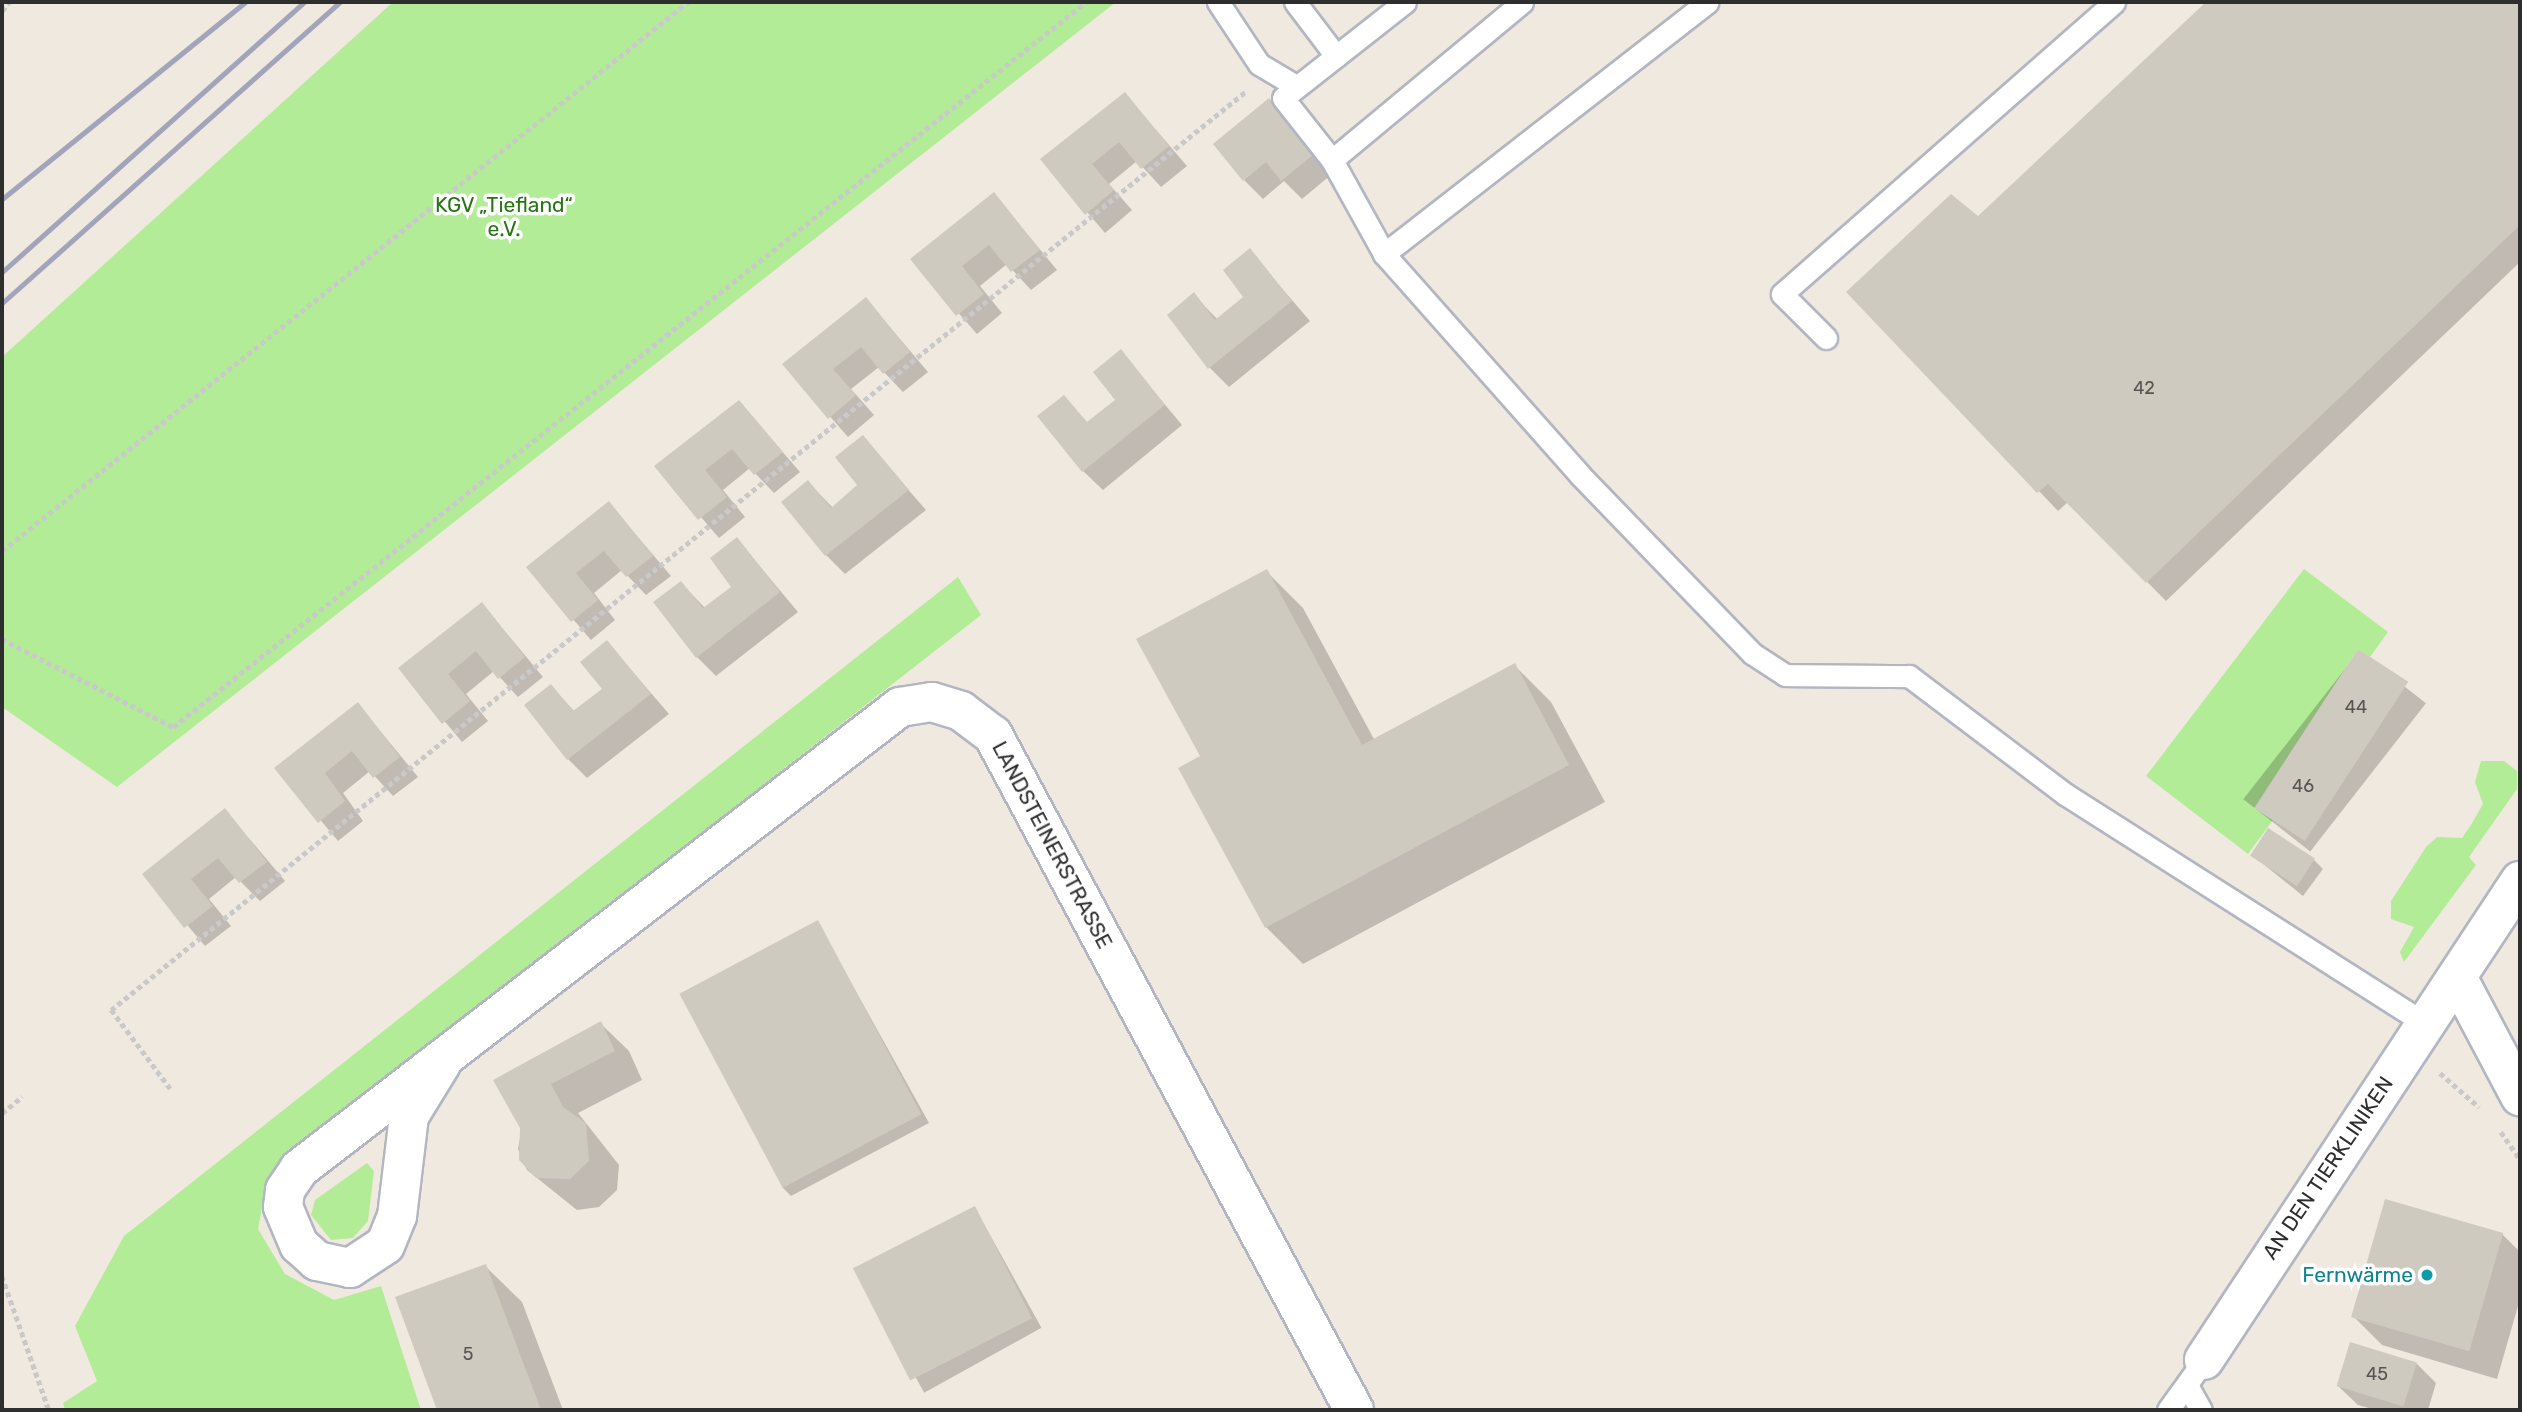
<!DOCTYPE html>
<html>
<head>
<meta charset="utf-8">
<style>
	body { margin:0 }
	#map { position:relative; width:2522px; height:1412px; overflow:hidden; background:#f0e9df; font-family:Rubik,sans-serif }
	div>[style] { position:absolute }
	.green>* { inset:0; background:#b3ec97 }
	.shadow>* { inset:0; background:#0003; transform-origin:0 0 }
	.building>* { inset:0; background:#cfcac0; transform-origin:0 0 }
	.path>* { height:4.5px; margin-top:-2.25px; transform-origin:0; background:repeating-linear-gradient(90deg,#c9c9c9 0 5px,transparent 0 8.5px) }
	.roads { filter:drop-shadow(2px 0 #b3b6c2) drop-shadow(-2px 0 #b3b6c2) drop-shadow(0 2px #b3b6c2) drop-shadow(0 -2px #b3b6c2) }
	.service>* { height:21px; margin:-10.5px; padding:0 10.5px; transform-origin:10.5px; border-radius:10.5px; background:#fff }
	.minor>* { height:38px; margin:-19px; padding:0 19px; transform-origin:19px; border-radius:19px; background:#fff }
	.tram>* { height:2px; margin:-1px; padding:0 1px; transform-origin:1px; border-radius:1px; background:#a1a4ba }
	.rail>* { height:5px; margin:-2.5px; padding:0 2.5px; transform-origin:2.5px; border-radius:2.5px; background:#a1a4ba }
	.dots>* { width:19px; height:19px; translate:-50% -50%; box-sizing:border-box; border:4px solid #fff; border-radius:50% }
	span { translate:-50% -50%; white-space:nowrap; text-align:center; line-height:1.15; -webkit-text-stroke:7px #fff; paint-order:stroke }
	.number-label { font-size:18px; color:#565552 }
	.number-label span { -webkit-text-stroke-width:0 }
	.park-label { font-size:21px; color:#277513 }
	.street-label { font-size:21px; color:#2e2e2e }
	.culture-label { font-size:21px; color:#0d838f }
	.right { translate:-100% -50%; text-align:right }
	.frame { position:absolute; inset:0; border:4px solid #2e2e2e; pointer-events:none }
</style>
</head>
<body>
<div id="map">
	<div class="green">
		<div style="clip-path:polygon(393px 2px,1116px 2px,117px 787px,2px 707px,2px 357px)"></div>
		<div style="clip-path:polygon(2304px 569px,2388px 632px,2370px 657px,2358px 649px,2254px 808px,2273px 820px,2248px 854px,2146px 776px)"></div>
		<div style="clip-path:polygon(958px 577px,981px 615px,295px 1150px,267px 1182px,258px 1229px,285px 1274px,334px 1300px,381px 1286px,421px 1410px,65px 1410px,63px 1403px,97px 1381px,75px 1326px,124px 1236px)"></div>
		<div style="clip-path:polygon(2481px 761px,2504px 761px,2517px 771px,2517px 789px,2469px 857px,2476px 865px,2404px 962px,2400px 952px,2414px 927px,2391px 919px,2391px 901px,2426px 847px,2437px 837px,2462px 838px,2471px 825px,2483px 804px,2475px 782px)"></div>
		<div style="clip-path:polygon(367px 1163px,374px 1171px,368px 1221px,353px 1238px,331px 1240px,311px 1215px,315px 1200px)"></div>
	</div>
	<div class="shadow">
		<div style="clip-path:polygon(2208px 2px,2520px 2px,2520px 262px,2166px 601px,2068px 502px,2058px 511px,2039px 491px,1978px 218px)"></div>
		<div style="clip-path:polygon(1125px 94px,1187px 166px,1161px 187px,1137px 161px,1109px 184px,1132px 210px,1105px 233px,1042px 159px)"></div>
		<div style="clip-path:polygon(1268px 100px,1332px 174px,1302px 199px,1284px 181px,1263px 199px,1244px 180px)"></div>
		<div style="clip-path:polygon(994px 194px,1057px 270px,1031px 290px,1007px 264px,980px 286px,1002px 313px,977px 334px,912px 260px)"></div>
		<div style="clip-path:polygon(1249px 250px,1310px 321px,1229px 387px,1210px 368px,1193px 294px,1218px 320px,1246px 297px)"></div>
		<div style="clip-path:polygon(866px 299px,928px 372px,903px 392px,879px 367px,851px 389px,874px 415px,848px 437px,784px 364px)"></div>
		<div style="clip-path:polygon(1121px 352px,1182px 425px,1103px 490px,1083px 471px,1064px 398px,1088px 423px,1118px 400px)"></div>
		<div style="clip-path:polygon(739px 402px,800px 472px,774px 493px,750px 468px,723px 490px,745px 517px,719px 538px,657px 466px)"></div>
		<div style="clip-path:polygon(863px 438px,926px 510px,845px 574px,826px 555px,808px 482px,833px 508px,860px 485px)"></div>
		<div style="clip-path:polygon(609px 503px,671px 576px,646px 595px,622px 570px,594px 593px,615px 620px,591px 640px,528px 567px)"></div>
		<div style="clip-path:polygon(737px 539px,798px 612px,716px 676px,697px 657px,681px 583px,706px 609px,733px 587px)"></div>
		<div style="clip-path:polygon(1266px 571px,1303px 608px,1375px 741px,1514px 665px,1551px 702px,1605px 802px,1303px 964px,1266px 927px,1202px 757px)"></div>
		<div style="clip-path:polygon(482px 604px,543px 677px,518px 697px,494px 671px,466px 694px,488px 721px,462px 742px,400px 668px)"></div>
		<div style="clip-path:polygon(607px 642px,669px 714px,587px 778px,568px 759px,551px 686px,575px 712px,604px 689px)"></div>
		<div style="left:2359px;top:651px;width:85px;height:188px;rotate:38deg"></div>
		<div style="clip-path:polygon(358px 704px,418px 777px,393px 796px,370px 771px,343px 793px,363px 821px,338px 841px,277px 768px)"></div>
		<div style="clip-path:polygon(225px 810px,285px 881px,260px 901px,236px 877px,209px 899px,231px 926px,205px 946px,144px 874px)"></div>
		<div style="clip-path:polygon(2251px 854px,2314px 860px,2323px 869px,2303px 896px)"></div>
		<div style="clip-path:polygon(818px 923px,929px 1123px,791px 1196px,782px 1187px)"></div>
		<div style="clip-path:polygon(600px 1023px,629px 1051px,642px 1080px,578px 1113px,619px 1165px,617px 1190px,599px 1207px,577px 1210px,527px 1170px,518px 1149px,522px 1128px,496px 1081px)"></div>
		<div style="left:975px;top:1208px;width:137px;height:134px;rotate:61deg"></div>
		<div style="clip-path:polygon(2502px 1234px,2520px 1252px,2520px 1299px,2497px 1379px,2382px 1345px,2354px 1317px)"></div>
		<div style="clip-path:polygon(485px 1266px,522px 1302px,563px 1410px,439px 1410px,397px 1298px)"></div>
		<div style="clip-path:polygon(2417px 1364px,2436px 1383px,2428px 1410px,2376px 1410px,2358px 1405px,2338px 1386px)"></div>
	</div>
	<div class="building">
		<div style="clip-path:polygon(2206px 2px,2520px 2px,2520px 225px,2146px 583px,2048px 484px,2037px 493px,1846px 292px,1951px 194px,1978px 216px)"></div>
		<div style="clip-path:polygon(1125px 92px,1169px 146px,1141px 169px,1119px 142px,1092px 164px,1114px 190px,1085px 215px,1040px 159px)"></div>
		<div style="clip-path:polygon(1269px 98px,1314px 154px,1281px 181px,1266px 162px,1243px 181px,1213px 144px)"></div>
		<div style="clip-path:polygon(994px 192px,1040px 250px,1011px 272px,989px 245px,962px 266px,984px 294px,956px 316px,910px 259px)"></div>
		<div style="clip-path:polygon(1250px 248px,1292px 301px,1208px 369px,1167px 315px,1194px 292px,1215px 320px,1243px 297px,1223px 270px)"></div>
		<div style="clip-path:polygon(866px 297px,910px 352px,883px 374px,861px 347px,833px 369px,856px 395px,828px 419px,782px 364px)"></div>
		<div style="clip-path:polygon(1121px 349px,1165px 405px,1082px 472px,1037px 416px,1064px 395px,1087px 422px,1115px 400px,1093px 372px)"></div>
		<div style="clip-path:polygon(739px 400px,783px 452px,754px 475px,732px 449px,705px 470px,727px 497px,698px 520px,654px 466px)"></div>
		<div style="clip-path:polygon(863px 435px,909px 490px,825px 556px,781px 502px,808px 480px,831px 508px,857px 485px,835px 457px)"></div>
		<div style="clip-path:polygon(609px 501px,653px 556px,626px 577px,604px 551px,576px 573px,598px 600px,571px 622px,526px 567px)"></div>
		<div style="clip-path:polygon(737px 537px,780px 592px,696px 658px,653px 602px,681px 581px,703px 608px,731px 587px,710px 558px)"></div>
		<div style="clip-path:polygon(1267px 569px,1362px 745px,1515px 663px,1569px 765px,1265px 928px,1178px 768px,1200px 756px,1136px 639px)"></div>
		<div style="clip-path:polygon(482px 602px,525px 657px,498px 679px,476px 651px,448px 674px,470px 701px,442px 724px,398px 668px)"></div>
		<div style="clip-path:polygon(607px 640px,651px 694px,567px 760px,524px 705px,551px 684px,573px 711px,602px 689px,580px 662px)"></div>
		<div style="left:2358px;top:649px;width:60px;height:190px;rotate:33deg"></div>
		<div style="clip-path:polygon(358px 702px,400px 757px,373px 778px,352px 751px,325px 773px,345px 801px,318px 823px,274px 768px)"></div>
		<div style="clip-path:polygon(225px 808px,267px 862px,239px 883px,218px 858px,191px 879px,213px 906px,184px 928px,142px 874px)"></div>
		<div style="left:2268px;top:828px;width:56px;height:33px;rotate:33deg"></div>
		<div style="left:818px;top:920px;width:220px;height:157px;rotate:62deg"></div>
		<div style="clip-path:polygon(601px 1021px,615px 1051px,551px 1084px,563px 1107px,586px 1123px,589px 1161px,570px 1179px,536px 1178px,519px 1160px,520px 1128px,493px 1080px)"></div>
		<div style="left:2385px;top:1199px;width:123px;height:123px;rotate:16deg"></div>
		<div style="left:975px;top:1206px;width:126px;height:137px;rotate:63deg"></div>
		<div style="clip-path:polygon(486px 1264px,541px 1410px,437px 1410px,395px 1297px)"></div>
		<div style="left:2350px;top:1342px;width:70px;height:46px;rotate:17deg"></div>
	</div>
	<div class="path">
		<div style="left:2px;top:11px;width:11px;rotate:-52deg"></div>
		<div style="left:2px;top:551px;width:879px;rotate:-38.67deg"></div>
		<div style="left:2px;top:639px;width:192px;rotate:27.2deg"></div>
		<div style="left:173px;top:727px;width:1166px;rotate:-38.45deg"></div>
		<div style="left:2440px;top:1073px;width:52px;rotate:41.1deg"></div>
		<div style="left:170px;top:1089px;width:99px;rotate:-126.8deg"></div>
		<div style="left:111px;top:1010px;width:1459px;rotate:-38.99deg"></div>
		<div style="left:2px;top:1113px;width:26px;rotate:-39deg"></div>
		<div style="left:2501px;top:1132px;width:33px;rotate:55deg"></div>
		<div style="left:2px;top:1276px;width:142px;rotate:70.7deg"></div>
	</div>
	<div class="roads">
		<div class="service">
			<div style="left:1218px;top:2px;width:74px;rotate:56.5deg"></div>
			<div style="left:1259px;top:64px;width:43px;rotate:30.7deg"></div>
			<div style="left:1295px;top:2px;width:68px;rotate:52.8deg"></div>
			<div style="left:1405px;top:2px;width:155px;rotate:141.8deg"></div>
			<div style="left:1283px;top:98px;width:79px;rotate:51.7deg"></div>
			<div style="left:1332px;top:160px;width:107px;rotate:61deg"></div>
			<div style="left:1384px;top:254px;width:294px;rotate:48.4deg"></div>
			<div style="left:1579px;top:474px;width:250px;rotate:46deg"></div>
			<div style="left:1753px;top:654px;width:38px;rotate:33deg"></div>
			<div style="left:1785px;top:675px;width:124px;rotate:0.5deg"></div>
			<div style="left:1909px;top:676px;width:196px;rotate:37.1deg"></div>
			<div style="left:2065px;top:794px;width:427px;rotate:32.5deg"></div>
			<div style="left:1332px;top:160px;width:247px;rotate:-39.7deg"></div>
			<div style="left:1384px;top:254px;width:410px;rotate:-37.9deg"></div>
			<div style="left:1826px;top:338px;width:62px;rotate:-135deg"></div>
			<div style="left:1782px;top:294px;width:442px;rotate:-41.3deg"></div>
			<div style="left:2187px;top:1385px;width:29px;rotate:61deg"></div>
			<div style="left:2168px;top:1410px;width:62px;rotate:-54.2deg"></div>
		</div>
		<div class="minor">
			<div style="left:2457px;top:977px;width:135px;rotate:62.1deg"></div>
			<div style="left:441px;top:1064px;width:61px;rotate:121.6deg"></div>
			<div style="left:409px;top:1116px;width:101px;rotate:96.8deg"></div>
			<div style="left:397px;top:1216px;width:31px;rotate:112deg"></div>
			<div style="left:385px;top:1245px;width:42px;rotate:146.7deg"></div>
			<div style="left:350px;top:1268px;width:34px;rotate:-168deg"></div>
			<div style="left:317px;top:1261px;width:24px;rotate:-138deg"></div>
			<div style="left:299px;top:1245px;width:41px;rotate:-112.8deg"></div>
			<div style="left:283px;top:1207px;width:17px;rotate:-83deg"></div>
			<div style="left:285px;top:1190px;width:25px;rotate:-56deg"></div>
			<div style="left:299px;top:1169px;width:758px;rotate:-37.55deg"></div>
			<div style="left:900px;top:707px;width:32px;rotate:-9deg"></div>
			<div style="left:932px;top:702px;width:30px;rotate:17deg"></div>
			<div style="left:961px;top:711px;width:40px;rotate:37deg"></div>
			<div style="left:993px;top:735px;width:765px;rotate:61.86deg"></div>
			<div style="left:2204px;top:1360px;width:574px;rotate:-56.59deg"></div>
		</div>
	</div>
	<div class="tram">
		<div style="left:2px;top:1403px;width:7px;rotate:74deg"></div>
	</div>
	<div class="rail">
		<div style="left:2px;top:199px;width:313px;rotate:-39deg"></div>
		<div style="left:2px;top:272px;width:405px;rotate:-41.8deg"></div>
		<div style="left:2px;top:303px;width:453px;rotate:-41.7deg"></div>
	</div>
	<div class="dots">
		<div style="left:2427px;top:1275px;background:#0f9aa8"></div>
	</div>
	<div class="number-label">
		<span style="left:2144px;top:388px">42</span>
		<span style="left:2356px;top:707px">44</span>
		<span style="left:2303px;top:786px">46</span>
		<span style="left:468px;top:1354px">5</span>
		<span style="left:2377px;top:1374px">45</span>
	</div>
	<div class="park-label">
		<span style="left:504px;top:217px">KGV „Tiefland“<br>e.V.</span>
	</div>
	<div class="street-label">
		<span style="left:1052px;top:845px;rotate:62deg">LANDSTEINERSTRASSE</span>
		<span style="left:2328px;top:1168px;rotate:-56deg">AN DEN TIERKLINIKEN</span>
	</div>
	<div class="culture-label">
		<span class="right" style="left:2413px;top:1275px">Fernwärme</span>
	</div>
	<div class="frame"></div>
</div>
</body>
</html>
